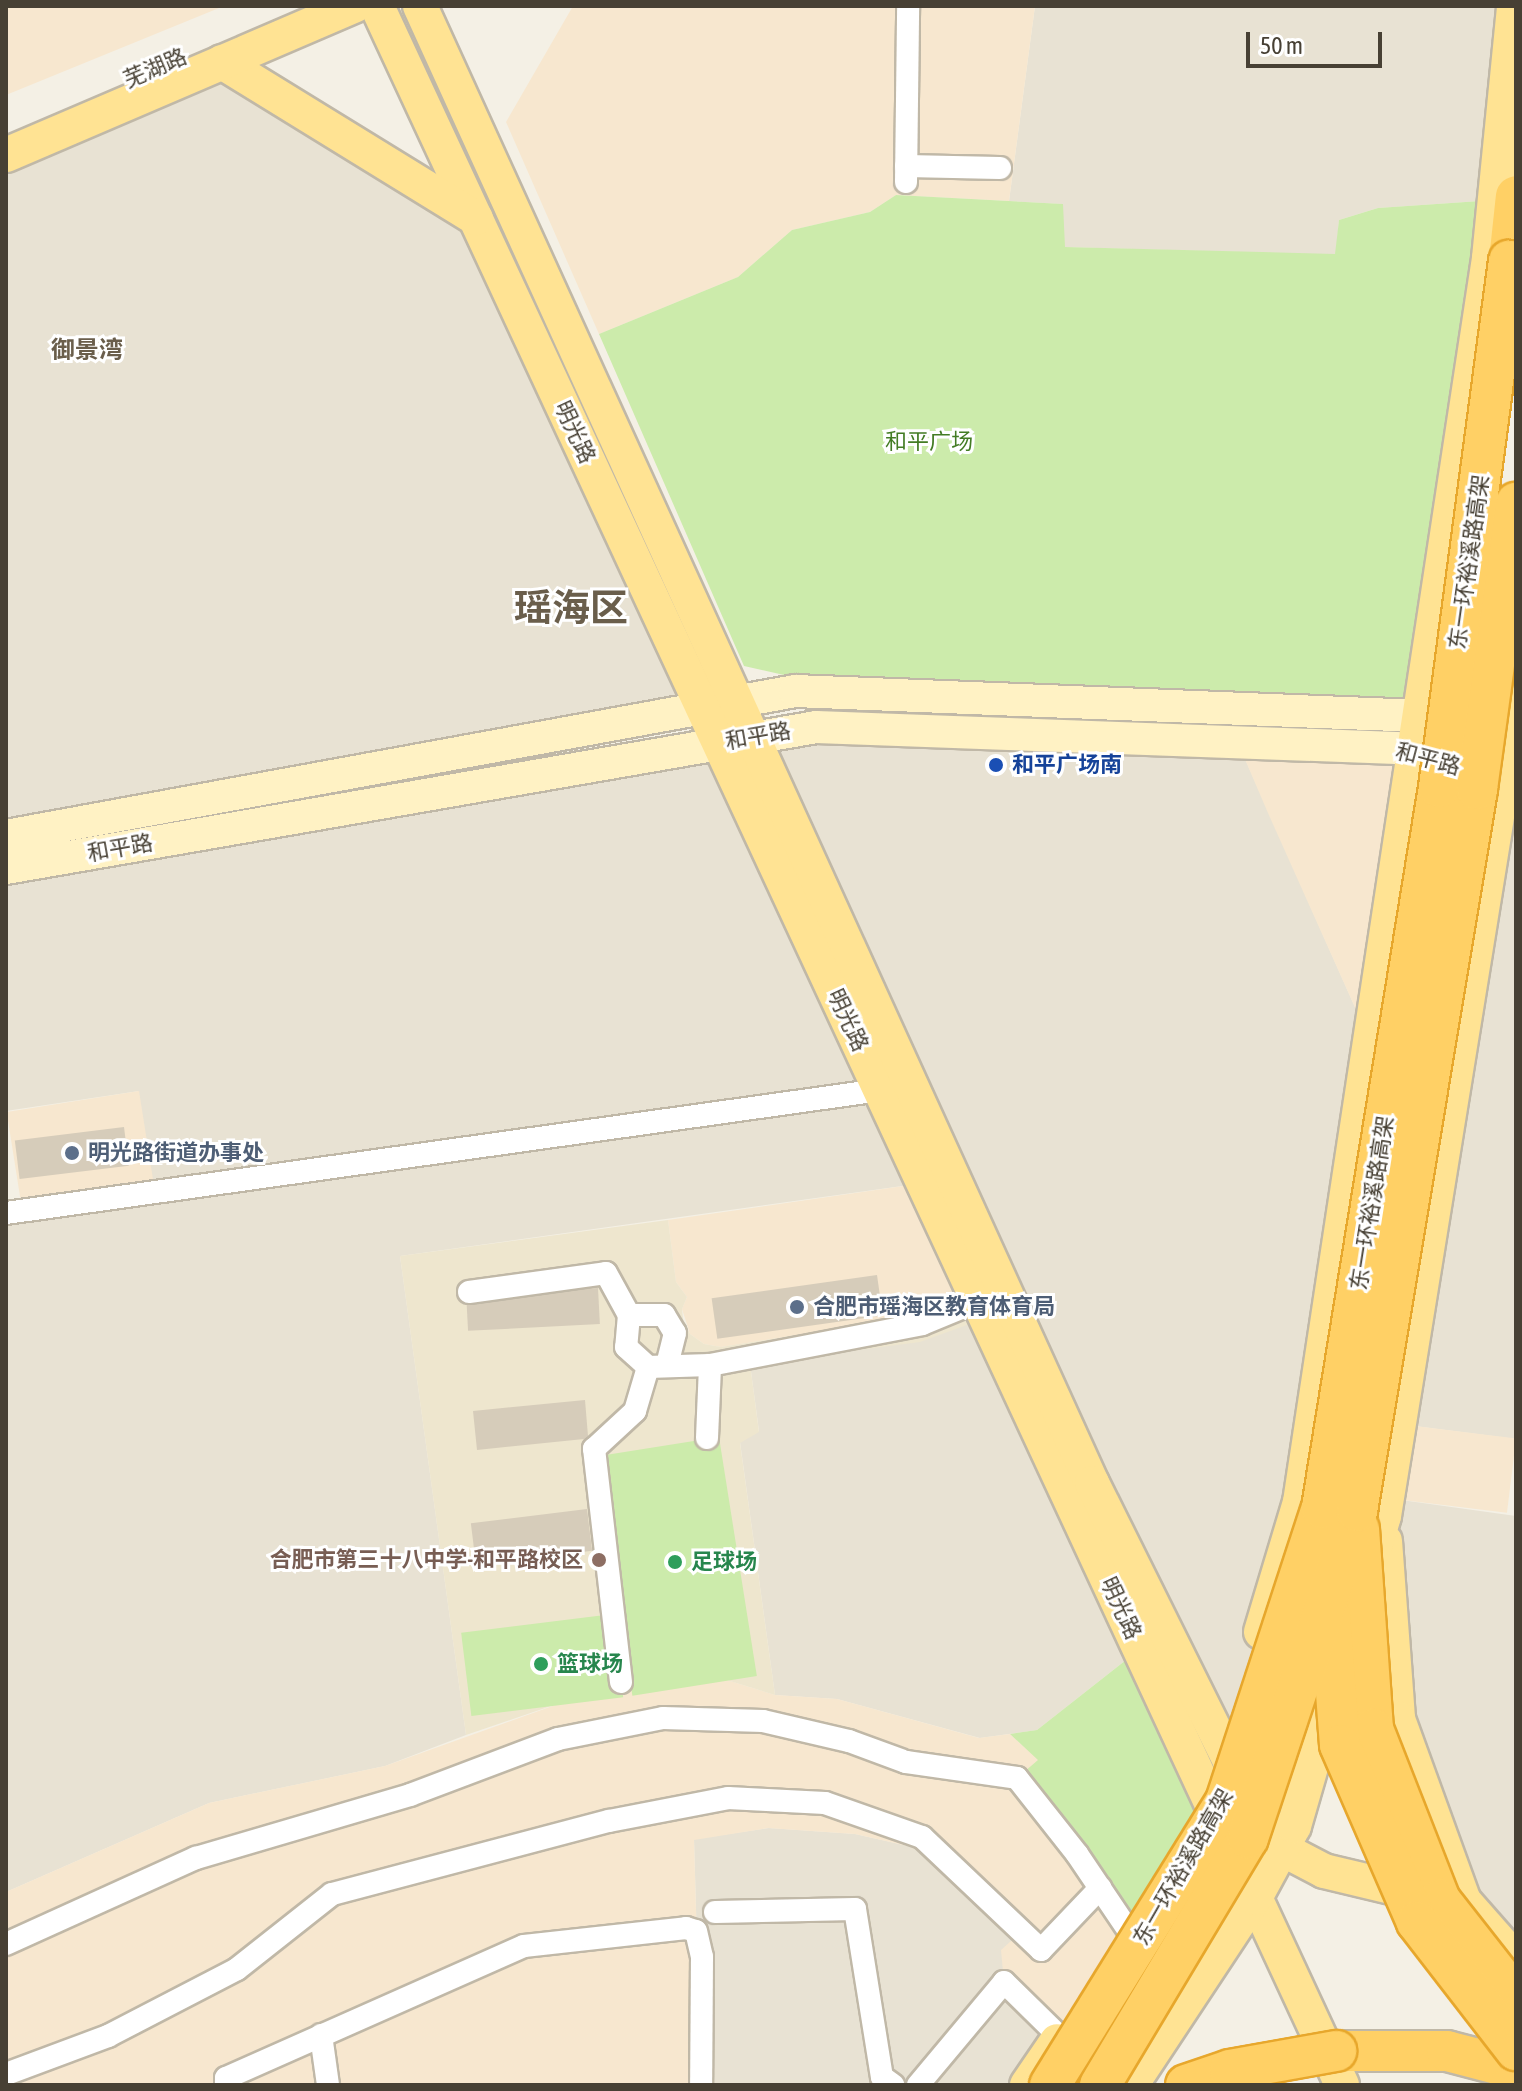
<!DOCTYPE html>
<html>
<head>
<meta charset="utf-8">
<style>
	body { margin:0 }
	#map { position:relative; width:1522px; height:2091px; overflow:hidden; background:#f4f0e5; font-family:"Asap Condensed","Noto Sans SC",sans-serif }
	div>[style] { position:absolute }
	.residential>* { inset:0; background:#e8e2d3 }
	.commercial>* { inset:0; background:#f7e7cf; transform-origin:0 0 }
	.education>* { inset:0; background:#eee6ce }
	.green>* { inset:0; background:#ccebab; transform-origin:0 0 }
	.building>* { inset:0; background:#d6ccba; transform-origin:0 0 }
	.roads { filter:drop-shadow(2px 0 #c0b8a7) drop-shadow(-2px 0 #c0b8a7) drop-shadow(0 2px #c0b8a7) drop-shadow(0 -2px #c0b8a7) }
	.street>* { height:22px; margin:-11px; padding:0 11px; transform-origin:11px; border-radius:11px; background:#fff }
	.secondary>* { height:32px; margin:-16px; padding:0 16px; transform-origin:16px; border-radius:16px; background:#fff2c4 }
	.primary>* { height:34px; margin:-17px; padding:0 17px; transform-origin:17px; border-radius:17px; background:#ffe393 }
	.highway>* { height:40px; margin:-20px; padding:0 20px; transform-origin:20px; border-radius:20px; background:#ffd065 }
	.bridges { filter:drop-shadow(2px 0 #e7a72c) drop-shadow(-2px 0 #e7a72c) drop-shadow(0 2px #e7a72c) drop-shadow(0 -2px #e7a72c) }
	.highway-bridge>* { height:40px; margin:-20px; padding:0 20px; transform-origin:20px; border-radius:20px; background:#ffd065 }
	.dots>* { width:22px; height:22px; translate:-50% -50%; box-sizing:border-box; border:4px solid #fff; border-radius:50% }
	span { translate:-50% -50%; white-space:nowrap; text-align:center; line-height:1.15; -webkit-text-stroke:6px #fff; paint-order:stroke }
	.street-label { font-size:22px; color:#474034 }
	.park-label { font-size:22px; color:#437c24 }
	.transit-label { font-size:22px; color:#164399; font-weight:700 }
	.left { translate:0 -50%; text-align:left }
	.service-label { font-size:22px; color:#4e5e75; font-weight:700 }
	.education-label { font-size:22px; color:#785e54; font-weight:700 }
	.right { translate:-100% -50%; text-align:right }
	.leisure-label { font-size:22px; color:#27864d; font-weight:700 }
	.neighbourhood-label { font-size:24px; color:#6a5e4b; font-weight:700 }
	.town-label { font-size:38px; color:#6a5e4b; font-weight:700 }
	.frame { position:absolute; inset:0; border:8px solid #474034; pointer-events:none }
	.scale { position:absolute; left:1246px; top:32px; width:136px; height:36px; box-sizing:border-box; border:4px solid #474034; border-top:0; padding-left:10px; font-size:24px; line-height:28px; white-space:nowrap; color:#474034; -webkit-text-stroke:6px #fff; paint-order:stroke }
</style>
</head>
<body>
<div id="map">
	<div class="residential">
		<div style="clip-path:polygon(1035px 6px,1514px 6px,1495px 200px,1378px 208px,1339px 220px,1336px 255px,1064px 247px,1062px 204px,1009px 201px)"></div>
		<div style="clip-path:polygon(222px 62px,476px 218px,703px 708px,6px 836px,6px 155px)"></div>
		<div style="clip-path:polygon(753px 737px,1238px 743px,1370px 1041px,1300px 1502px,1226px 1753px)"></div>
		<div style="clip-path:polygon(719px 743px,924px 1183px,400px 1256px,466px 1735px,385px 1766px,209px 1803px,6px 1892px,6px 1213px,139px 1091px,6px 1111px,6px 868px)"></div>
		<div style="clip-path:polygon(1516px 783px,1516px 1439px,1399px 1424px)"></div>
		<div style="clip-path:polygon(986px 1318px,1140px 1649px,1037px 1730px,980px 1738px,837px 1699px,775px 1695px,740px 1442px,759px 1431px,750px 1364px)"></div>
		<div style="clip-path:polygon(1387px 1498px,1516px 1516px,1516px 1960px,1464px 1901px,1398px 1719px)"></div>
		<div style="clip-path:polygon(769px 1828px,855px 1834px,939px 1853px,1022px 1932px,1060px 2037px,1027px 2085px,701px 2085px,694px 1839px)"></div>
	</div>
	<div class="commercial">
		<div style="clip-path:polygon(6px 6px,224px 6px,6px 95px)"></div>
		<div style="clip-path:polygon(573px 6px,1035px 6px,1009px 201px,896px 195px,870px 212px,792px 230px,738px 277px,599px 334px,506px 122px)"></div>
		<div style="clip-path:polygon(1238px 743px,1397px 748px,1370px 1041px,1268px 813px)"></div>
		<div style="left:139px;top:1091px;width:102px;height:134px;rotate:81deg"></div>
		<div style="clip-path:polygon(924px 1183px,972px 1289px,912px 1317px,721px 1347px,704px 1344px,690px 1334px,682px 1309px,687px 1297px,676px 1282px,668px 1220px)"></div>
		<div style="left:1399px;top:1424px;width:118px;height:75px;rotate:7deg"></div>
		<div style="clip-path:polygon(717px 1677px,775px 1695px,837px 1699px,979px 1738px,1010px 1734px,1039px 1760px,1018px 1778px,1127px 1928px,1060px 2037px,1004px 1982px,1001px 1950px,1021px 1932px,939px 1853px,855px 1834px,768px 1828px,694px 1840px,701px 2085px,6px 2085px,6px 1892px,209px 1803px,385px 1766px,583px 1695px)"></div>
	</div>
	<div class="education">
		<div style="clip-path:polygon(668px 1220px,676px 1282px,687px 1297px,682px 1309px,683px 1319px,690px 1334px,704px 1344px,721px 1347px,912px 1317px,972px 1289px,986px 1318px,920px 1342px,750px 1364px,759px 1432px,740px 1443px,775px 1695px,717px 1677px,583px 1695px,466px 1735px,400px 1256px)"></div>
	</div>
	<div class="green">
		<div style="clip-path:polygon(896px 195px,1063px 204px,1065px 247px,1335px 254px,1339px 220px,1378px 208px,1495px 200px,1420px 716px,1400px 701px,784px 675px,744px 666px,599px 334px,738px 277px,792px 230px,870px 212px)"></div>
		<div style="left:719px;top:1437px;width:242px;height:126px;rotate:81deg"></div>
		<div style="left:613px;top:1614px;width:84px;height:153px;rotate:83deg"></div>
		<div style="clip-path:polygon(1140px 1649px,1208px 1796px,1127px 1928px,1017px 1778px,1038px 1760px,1010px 1734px,1037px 1730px)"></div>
	</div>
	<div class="building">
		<div style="left:124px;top:1127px;width:39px;height:110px;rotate:83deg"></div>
		<div style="left:877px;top:1275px;width:41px;height:167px;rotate:82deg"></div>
		<div style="left:598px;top:1288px;width:36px;height:132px;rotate:87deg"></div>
		<div style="clip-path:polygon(585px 1400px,588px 1436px,584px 1439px,477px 1450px,473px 1411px)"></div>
		<div style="left:587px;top:1509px;width:42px;height:117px;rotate:83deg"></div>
	</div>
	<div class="roads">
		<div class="street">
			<div style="left:906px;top:166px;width:94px;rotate:1.2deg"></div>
			<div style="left:906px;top:182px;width:176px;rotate:-89.3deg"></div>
			<div style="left:6px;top:1213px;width:883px;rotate:-8.01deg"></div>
			<div style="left:469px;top:1292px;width:138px;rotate:-7.9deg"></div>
			<div style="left:606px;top:1273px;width:48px;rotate:61.3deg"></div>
			<div style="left:629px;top:1315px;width:35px"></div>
			<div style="left:664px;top:1315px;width:21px;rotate:59deg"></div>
			<div style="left:675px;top:1333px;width:34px;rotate:104deg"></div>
			<div style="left:629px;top:1315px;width:32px;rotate:95deg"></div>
			<div style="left:626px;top:1347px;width:30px;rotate:42deg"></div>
			<div style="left:707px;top:1438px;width:73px;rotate:-87.6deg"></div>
			<div style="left:621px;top:1682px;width:235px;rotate:-96.6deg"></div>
			<div style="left:594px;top:1449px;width:56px;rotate:-42.8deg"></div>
			<div style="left:635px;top:1411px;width:46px;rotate:-73.5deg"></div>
			<div style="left:648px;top:1367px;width:62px;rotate:-1.8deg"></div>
			<div style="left:710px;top:1365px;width:216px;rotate:-10.9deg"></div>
			<div style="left:922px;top:1324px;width:61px;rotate:-22.3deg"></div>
			<div style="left:715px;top:1912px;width:140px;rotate:-1.2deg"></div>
			<div style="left:855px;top:1909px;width:170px;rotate:80.9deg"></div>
			<div style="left:882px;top:2077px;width:14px;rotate:36deg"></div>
			<div style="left:6px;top:1944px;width:209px;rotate:-24.4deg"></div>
			<div style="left:196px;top:1858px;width:223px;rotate:-16.4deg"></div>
			<div style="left:410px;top:1795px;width:158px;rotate:-20.7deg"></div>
			<div style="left:558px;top:1739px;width:107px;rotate:-11.3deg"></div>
			<div style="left:663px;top:1718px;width:100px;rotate:1.7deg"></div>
			<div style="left:763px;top:1721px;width:88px;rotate:13.1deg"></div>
			<div style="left:849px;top:1741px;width:61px;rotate:20.2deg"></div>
			<div style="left:906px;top:1762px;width:112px;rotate:8.2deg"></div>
			<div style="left:1017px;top:1778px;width:97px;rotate:51.7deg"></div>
			<div style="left:1077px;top:1854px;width:89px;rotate:56deg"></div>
			<div style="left:321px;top:2035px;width:50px;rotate:82deg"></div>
			<div style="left:6px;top:2074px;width:109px;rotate:-20.4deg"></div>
			<div style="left:108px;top:2036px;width:145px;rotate:-27.4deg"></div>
			<div style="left:237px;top:1969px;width:121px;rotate:-38.3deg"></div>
			<div style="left:332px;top:1894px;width:286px;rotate:-14.8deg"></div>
			<div style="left:609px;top:1821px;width:121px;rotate:-10.9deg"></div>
			<div style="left:728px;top:1798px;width:97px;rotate:3deg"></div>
			<div style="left:825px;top:1803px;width:103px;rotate:19.3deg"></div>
			<div style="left:922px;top:1837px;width:164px;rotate:43.5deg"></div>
			<div style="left:1041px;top:1950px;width:86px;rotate:-46.4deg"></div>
			<div style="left:226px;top:2085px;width:7px;rotate:-90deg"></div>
			<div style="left:226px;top:2078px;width:326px;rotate:-23.9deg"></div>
			<div style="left:524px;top:1946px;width:163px;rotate:-6.3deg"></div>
			<div style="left:686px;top:1928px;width:10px;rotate:17deg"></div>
			<div style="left:696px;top:1931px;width:27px;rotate:77deg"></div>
			<div style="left:702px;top:1957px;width:128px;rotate:90.4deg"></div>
			<div style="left:918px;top:2085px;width:134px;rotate:-50.1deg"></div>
			<div style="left:1004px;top:1982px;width:78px;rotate:44.5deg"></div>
		</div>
		<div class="secondary">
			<div style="left:6px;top:836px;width:802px;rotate:-10.41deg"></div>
			<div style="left:795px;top:691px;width:651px;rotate:2.29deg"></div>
			<div style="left:6px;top:868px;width:822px;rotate:-9.87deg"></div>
			<div style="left:816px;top:727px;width:581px;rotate:2.07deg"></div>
			<div style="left:1397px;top:748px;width:45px;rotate:16.8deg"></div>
		</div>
		<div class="primary">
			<div style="left:377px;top:6px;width:2292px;rotate:65.1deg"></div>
			<div style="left:420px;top:6px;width:1623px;rotate:65.54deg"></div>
			<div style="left:1092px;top:1483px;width:342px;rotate:63.6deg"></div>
			<div style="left:1244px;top:1789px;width:71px;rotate:57.7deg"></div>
			<div style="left:1282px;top:1849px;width:47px;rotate:27.6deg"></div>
			<div style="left:1324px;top:1871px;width:104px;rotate:13.4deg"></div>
			<div style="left:222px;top:62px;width:298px;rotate:31.6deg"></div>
			<div style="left:6px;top:155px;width:379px;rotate:-23.2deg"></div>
			<div style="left:1385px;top:1541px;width:178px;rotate:85.8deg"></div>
			<div style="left:1398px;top:1719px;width:194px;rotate:70.1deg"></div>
			<div style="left:1464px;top:1901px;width:79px;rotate:48.6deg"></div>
			<div style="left:1367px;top:1574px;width:60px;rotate:-73.7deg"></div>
			<div style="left:1384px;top:1516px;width:828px;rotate:-80.82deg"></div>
			<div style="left:1261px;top:1632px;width:136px;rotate:-73.3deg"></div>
			<div style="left:1300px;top:1502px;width:1258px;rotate:-81.36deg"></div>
			<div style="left:1489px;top:258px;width:253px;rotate:-84.3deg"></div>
			<div style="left:1027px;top:2085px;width:53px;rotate:-55.7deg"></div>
			<div style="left:1131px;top:2085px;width:224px;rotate:-56.5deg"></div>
			<div style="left:1255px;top:1898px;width:82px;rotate:-61.6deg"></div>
			<div style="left:1294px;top:1826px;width:137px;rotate:-73.9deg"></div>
		</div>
		<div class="highway">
			<div style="left:1509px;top:261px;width:65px;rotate:-83.9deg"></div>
			<div style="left:1336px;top:2051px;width:111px"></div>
			<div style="left:1447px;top:2051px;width:71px;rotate:14.6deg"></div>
		</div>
	</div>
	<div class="bridges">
		<div class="highway-bridge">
			<div style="left:1359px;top:1529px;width:200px;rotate:86deg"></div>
			<div style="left:1373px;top:1729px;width:184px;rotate:68.6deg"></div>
			<div style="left:1440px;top:1900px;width:123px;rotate:51.9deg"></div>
			<div style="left:1330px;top:1615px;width:130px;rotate:85.6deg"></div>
			<div style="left:1340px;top:1745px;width:193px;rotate:66.5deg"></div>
			<div style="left:1417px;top:1922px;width:162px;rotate:52.3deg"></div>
			<div style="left:1050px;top:2085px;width:334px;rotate:-58.2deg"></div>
			<div style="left:1226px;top:1801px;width:308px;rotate:-71.9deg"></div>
			<div style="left:1322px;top:1508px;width:730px;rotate:-80.78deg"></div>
			<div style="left:1439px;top:787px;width:531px;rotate:-82.42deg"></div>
			<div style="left:1100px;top:2085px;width:288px;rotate:-59.1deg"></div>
			<div style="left:1248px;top:1838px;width:345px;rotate:-71.6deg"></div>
			<div style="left:1357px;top:1511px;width:732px;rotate:-80.56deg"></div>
			<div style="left:1477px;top:789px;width:289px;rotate:-82.2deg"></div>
			<div style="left:1186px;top:2085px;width:46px;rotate:-18.8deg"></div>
			<div style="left:1230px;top:2070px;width:108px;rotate:-10.2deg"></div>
		</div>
	</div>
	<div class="dots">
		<div style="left:996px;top:765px;background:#1a4fb4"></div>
		<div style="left:72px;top:1153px;background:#5c6f8a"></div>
		<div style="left:797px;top:1307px;background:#5c6f8a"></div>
		<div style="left:599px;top:1560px;background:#8d6e63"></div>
		<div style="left:675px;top:1562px;background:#2e9e5b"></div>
		<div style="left:541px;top:1664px;background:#2e9e5b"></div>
	</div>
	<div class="street-label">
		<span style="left:155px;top:68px;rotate:-23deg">芜湖路</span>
		<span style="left:575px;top:432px;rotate:65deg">明光路</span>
		<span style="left:1469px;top:562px;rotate:-82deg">东一环裕溪路高架</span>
		<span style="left:758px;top:736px;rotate:-10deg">和平路</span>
		<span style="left:1428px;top:759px;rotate:15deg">和平路</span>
		<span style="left:120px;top:848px;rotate:-10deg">和平路</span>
		<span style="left:848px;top:1020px;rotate:65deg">明光路</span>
		<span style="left:1372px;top:1203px;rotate:-81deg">东一环裕溪路高架</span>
		<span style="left:1121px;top:1608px;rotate:65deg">明光路</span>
		<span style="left:1183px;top:1867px;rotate:-60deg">东一环裕溪路高架</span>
	</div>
	<div class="park-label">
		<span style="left:929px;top:442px">和平广场</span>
	</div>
	<div class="transit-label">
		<span class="left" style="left:1012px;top:765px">和平广场南</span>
	</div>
	<div class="service-label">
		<span class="left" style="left:88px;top:1153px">明光路街道办事处</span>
		<span class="left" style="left:813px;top:1307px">合肥市瑶海区教育体育局</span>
	</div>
	<div class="education-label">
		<span class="right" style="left:583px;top:1560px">合肥市第三十八中学-和平路校区</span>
	</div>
	<div class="leisure-label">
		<span class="left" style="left:691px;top:1562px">足球场</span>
		<span class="left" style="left:557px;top:1664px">篮球场</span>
	</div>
	<div class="neighbourhood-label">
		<span style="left:87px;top:350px">御景湾</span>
	</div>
	<div class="town-label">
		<span style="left:571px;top:608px">瑶海区</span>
	</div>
	<div class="frame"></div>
	<div class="scale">50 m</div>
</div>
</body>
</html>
